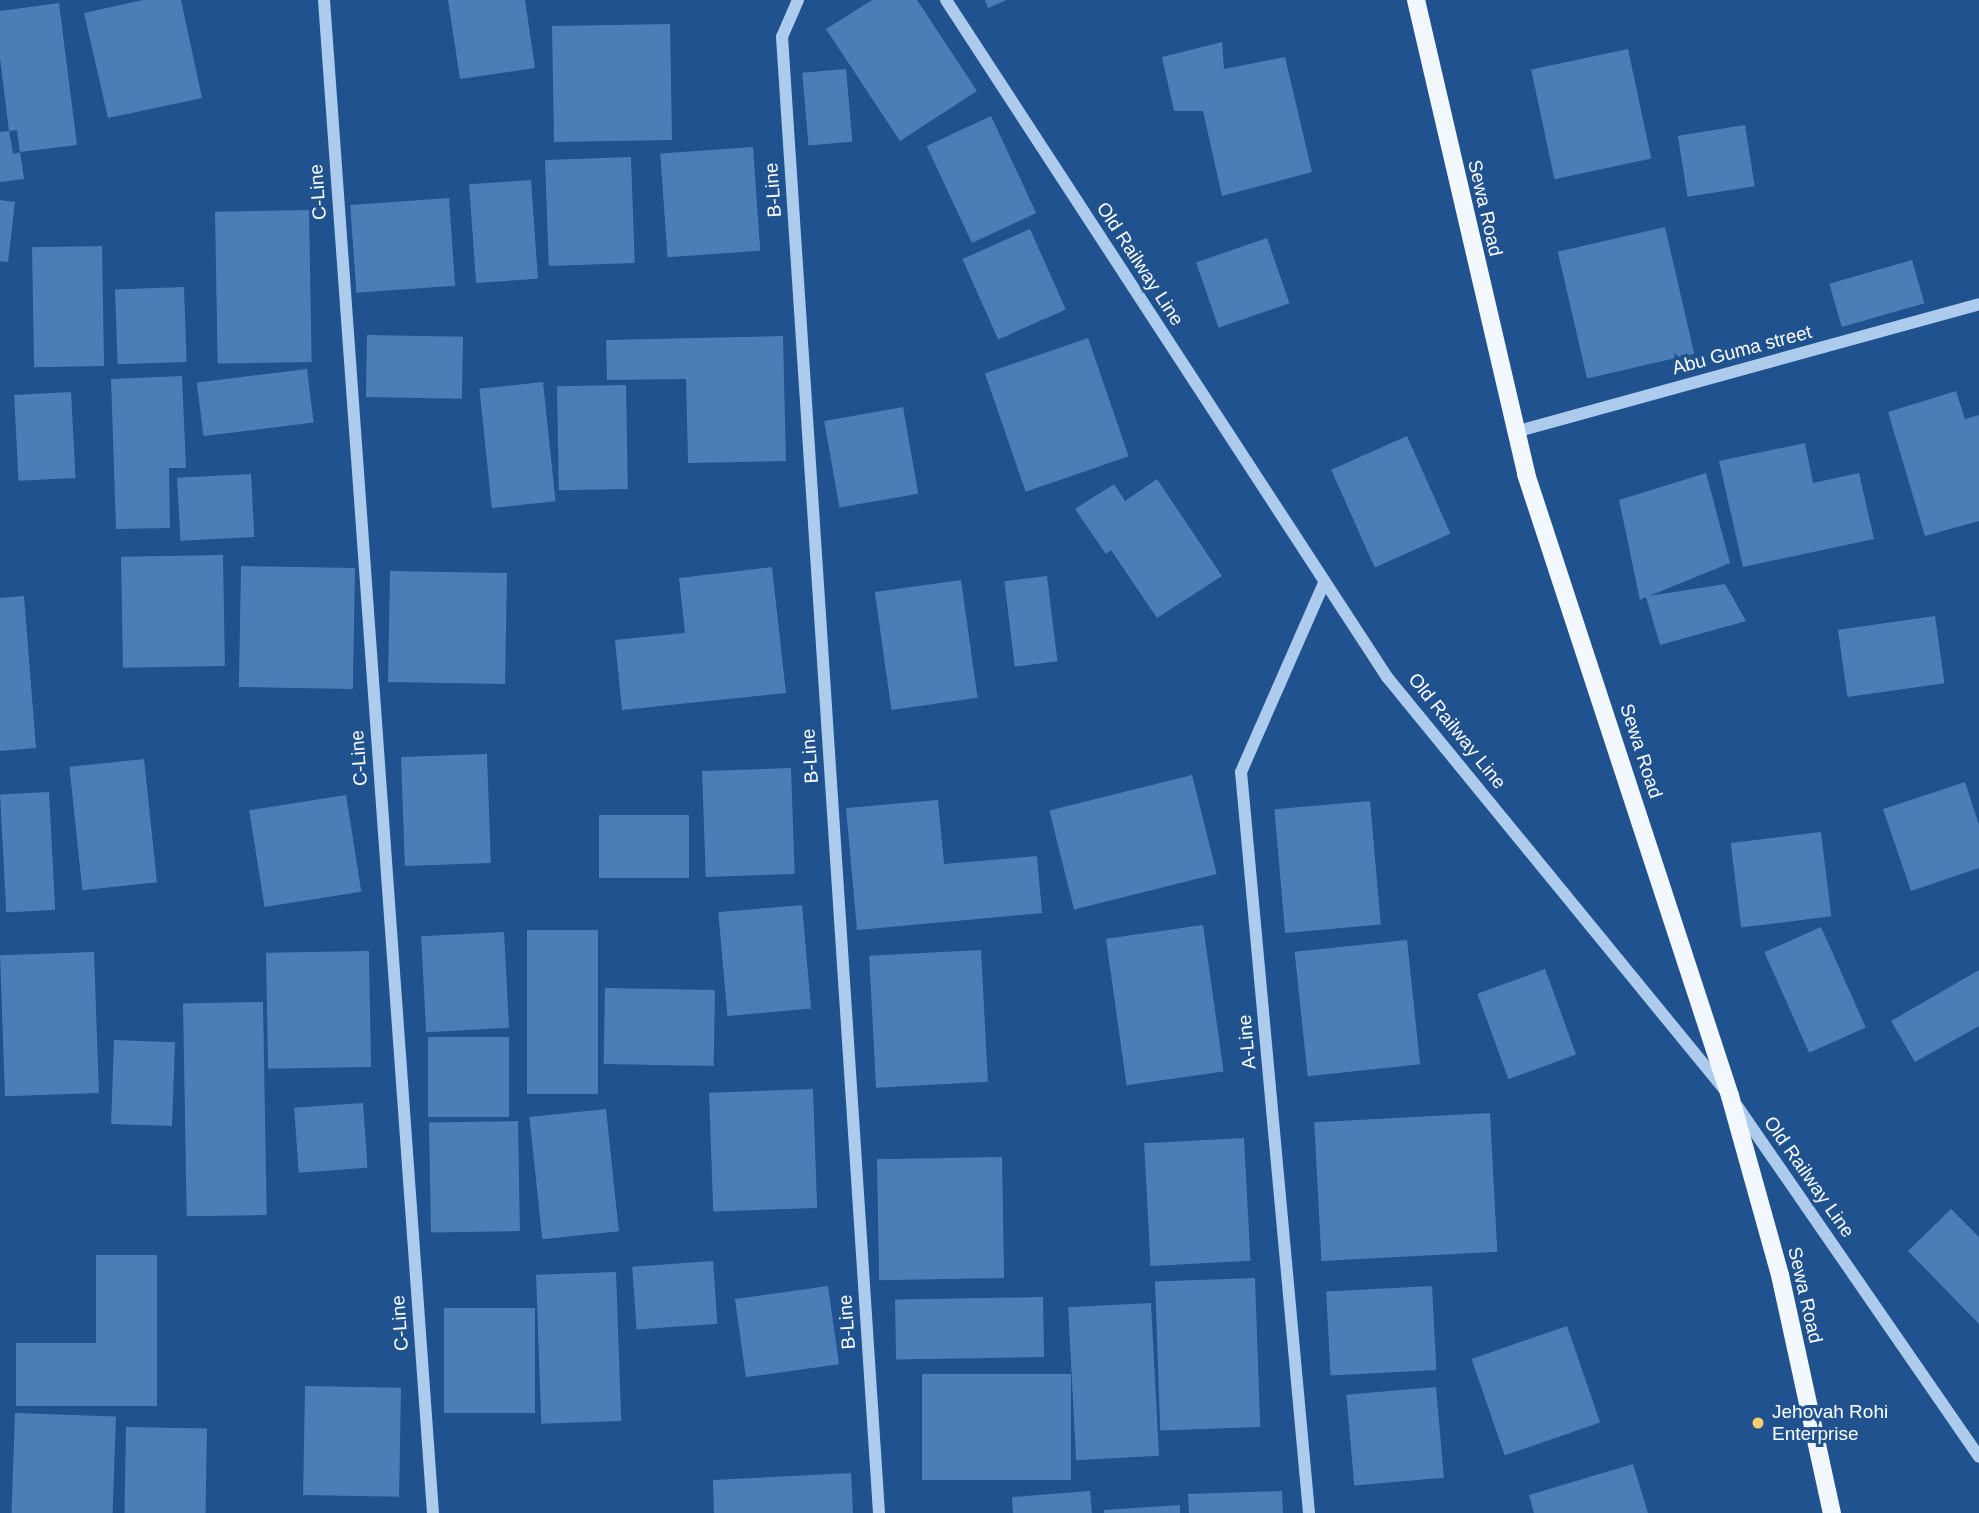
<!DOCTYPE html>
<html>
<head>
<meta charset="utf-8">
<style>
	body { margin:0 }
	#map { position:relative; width:1979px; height:1513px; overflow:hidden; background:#1f528e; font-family:Helvetica,sans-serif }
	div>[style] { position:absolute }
	.building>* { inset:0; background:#4b7eb7; transform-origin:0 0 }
	.minor>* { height:12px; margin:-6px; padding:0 6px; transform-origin:6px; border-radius:6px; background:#adcbed }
	.major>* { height:18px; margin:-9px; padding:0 9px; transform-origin:9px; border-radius:9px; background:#f3f8ff }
	.dots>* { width:19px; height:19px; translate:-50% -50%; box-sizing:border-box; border:4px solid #1f528e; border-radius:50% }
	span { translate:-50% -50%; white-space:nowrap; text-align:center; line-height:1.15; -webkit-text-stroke:6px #1f528e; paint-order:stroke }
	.street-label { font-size:19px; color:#fff }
	.poi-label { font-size:19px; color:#fff }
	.left { translate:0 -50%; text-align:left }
</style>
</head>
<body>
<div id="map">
	<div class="building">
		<div style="clip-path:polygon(143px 0,181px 0,202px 98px,108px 118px,84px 13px)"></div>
		<div style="clip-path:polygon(448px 0,525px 0,535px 68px,460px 79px)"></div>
		<div style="clip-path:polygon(872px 0,917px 0,977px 91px,900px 141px,826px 29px)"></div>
		<div style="clip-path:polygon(985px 0,1007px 0,988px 8px)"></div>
		<div style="clip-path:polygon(59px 3px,77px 145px,20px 152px,17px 130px,9px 131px,0 58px,0 11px)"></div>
		<div style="left:670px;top:24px;width:116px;height:118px;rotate:89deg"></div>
		<div style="clip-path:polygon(1222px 42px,1224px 69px,1285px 57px,1312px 172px,1222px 196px,1203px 111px,1174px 111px,1162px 57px)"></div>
		<div style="left:1628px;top:49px;width:112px;height:99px;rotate:78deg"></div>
		<div style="left:846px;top:69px;width:73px;height:44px;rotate:85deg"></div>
		<div style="left:991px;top:116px;width:107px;height:71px;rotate:65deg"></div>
		<div style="left:1745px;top:125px;width:62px;height:68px;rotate:81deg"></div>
		<div style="clip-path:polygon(9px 131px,13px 154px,20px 152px,24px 179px,0 182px,0 132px)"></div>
		<div style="left:753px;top:147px;width:104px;height:93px;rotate:86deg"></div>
		<div style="left:631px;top:157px;width:106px;height:86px;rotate:88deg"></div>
		<div style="left:531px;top:180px;width:99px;height:62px;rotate:86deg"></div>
		<div style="left:449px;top:198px;width:88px;height:99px;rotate:86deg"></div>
		<div style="clip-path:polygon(0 200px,15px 202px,8px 262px,0 261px)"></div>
		<div style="left:309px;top:210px;width:152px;height:94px;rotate:89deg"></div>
		<div style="left:1665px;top:227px;width:130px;height:110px;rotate:77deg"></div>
		<div style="left:1030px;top:229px;width:88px;height:74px;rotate:66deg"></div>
		<div style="left:1267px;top:238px;width:69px;height:75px;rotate:71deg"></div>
		<div style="left:102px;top:246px;width:120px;height:70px;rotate:89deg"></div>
		<div style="left:1912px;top:260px;width:45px;height:86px;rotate:74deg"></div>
		<div style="left:184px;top:287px;width:75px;height:69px;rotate:88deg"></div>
		<div style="left:367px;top:335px;width:96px;height:62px;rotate:1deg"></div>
		<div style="clip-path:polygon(783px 336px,786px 461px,688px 463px,686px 379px,607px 380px,606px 340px)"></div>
		<div style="left:1088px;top:338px;width:125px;height:109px;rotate:71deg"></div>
		<div style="left:307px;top:369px;width:54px;height:111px;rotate:83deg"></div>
		<div style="clip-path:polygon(182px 376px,186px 468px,169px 468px,170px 528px,116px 529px,111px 379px)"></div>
		<div style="left:543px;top:382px;width:120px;height:64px;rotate:84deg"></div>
		<div style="left:626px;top:385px;width:104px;height:69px;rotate:89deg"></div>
		<div style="clip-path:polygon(1956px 391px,1965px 419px,1979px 415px,1979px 521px,1925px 536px,1888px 412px)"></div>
		<div style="left:71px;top:392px;width:86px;height:57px;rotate:87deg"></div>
		<div style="left:903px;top:407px;width:88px;height:80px;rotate:80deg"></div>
		<div style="left:1407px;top:436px;width:107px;height:83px;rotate:66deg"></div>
		<div style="clip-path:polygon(1805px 443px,1813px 483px,1859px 473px,1874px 539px,1743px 567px,1719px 461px)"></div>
		<div style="clip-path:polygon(1706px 473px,1730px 563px,1649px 596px,1725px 584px,1746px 621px,1660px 645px,1646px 597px,1640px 600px,1619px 500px)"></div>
		<div style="left:251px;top:474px;width:63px;height:74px;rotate:87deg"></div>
		<div style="clip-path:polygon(1157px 479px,1222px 576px,1157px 618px,1111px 550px,1106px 554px,1075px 509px,1114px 484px,1125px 501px)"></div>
		<div style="left:223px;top:555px;width:111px;height:102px;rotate:89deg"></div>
		<div style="left:241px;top:566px;width:114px;height:121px;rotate:1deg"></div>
		<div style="clip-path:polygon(772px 567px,786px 693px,622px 710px,615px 640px,685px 633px,679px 578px)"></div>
		<div style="left:390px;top:571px;width:117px;height:111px;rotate:1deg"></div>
		<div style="left:1047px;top:576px;width:86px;height:43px;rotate:83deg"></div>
		<div style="left:961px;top:580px;width:119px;height:87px;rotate:82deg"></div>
		<div style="clip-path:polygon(24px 596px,36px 748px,0 751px,0 598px)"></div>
		<div style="left:1935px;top:616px;width:68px;height:98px;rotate:82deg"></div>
		<div style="left:487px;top:754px;width:109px;height:86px;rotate:88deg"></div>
		<div style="left:144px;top:759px;width:124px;height:75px;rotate:84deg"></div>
		<div style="left:791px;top:768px;width:106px;height:89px;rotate:88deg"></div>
		<div style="left:1192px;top:775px;width:102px;height:147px;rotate:76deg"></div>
		<div style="clip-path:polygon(1965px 782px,1979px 825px,1979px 868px,1911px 891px,1883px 809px)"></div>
		<div style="left:49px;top:792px;width:118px;height:49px;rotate:87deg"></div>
		<div style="left:346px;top:795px;width:98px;height:98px;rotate:81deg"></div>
		<div style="clip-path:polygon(938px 800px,944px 864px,1037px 856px,1042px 913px,857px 930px,846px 808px)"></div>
		<div style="left:1370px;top:801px;width:124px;height:96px;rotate:85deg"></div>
		<div style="left:689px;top:815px;width:63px;height:90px;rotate:90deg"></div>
		<div style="left:1821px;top:832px;width:85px;height:91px;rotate:83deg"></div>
		<div style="left:802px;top:905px;width:104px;height:84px;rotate:85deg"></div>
		<div style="left:1203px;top:925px;width:148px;height:98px;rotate:82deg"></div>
		<div style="left:1821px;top:927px;width:110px;height:62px;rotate:66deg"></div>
		<div style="left:527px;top:930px;width:71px;height:164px"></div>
		<div style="left:504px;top:932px;width:96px;height:83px;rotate:87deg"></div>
		<div style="left:1407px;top:940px;width:125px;height:113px;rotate:84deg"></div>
		<div style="left:981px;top:950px;width:132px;height:112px;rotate:87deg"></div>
		<div style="left:369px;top:951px;width:116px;height:103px;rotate:89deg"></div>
		<div style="left:94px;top:952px;width:141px;height:94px;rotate:88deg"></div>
		<div style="left:1545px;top:969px;width:91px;height:72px;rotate:70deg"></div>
		<div style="clip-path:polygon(1979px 970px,1979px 1026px,1915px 1062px,1891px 1021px)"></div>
		<div style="left:605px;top:988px;width:110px;height:76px;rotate:1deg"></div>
		<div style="left:263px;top:1002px;width:213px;height:80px;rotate:89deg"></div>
		<div style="left:428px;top:1037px;width:81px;height:80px"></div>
		<div style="left:114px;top:1040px;width:61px;height:84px;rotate:2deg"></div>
		<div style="left:813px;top:1089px;width:119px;height:104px;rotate:88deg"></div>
		<div style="left:363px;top:1103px;width:65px;height:69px;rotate:86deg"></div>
		<div style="left:606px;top:1109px;width:123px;height:77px;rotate:84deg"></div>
		<div style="left:1490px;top:1113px;width:139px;height:176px;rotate:87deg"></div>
		<div style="left:518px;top:1121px;width:110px;height:89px;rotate:89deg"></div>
		<div style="left:1244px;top:1138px;width:123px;height:100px;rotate:87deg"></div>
		<div style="left:1002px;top:1157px;width:121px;height:125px;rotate:89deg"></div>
		<div style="clip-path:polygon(1951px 1209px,1979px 1237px,1979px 1324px,1908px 1251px)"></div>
		<div style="clip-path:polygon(96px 1255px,157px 1255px,157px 1406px,16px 1406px,16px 1343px,96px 1343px)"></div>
		<div style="left:713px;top:1261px;width:63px;height:81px;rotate:86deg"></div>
		<div style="left:616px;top:1272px;width:149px;height:80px;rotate:88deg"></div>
		<div style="left:1255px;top:1278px;width:149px;height:100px;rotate:88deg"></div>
		<div style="left:828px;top:1286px;width:79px;height:94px;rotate:82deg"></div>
		<div style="left:1432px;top:1286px;width:84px;height:106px;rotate:87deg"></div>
		<div style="left:1043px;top:1297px;width:60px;height:148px;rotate:89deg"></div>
		<div style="left:1151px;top:1303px;width:153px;height:83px;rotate:87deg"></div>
		<div style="left:444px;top:1308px;width:91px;height:105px"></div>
		<div style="left:1567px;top:1326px;width:102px;height:101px;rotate:71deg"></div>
		<div style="left:922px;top:1374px;width:149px;height:106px"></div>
		<div style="left:305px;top:1386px;width:96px;height:109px;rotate:1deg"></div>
		<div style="left:1436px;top:1387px;width:91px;height:90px;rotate:85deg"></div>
		<div style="left:15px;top:1413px;width:101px;height:100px;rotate:2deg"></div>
		<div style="left:126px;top:1427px;width:81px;height:86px;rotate:1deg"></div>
		<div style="clip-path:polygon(1633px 1464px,1648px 1513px,1534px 1513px,1529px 1495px)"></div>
		<div style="clip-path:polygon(851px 1473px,853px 1513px,714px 1513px,713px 1480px)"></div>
		<div style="clip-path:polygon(1090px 1491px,1092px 1513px,1013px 1513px,1012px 1497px)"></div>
		<div style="clip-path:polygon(1282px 1491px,1283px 1513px,1189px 1513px,1188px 1494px)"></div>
		<div style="clip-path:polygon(1180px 1505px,1180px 1513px,1104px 1513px,1104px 1510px)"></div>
	</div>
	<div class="minor">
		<div style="left:324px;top:0;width:1517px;rotate:85.88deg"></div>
		<div style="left:798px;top:0;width:40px;rotate:113.4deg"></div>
		<div style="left:782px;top:37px;width:1479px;rotate:86.24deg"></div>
		<div style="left:946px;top:0;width:808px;rotate:56.92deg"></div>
		<div style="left:1387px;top:677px;width:532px;rotate:50.72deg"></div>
		<div style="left:1515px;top:432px;width:481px;rotate:-15.4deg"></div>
		<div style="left:1737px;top:1106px;width:426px;rotate:55.4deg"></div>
		<div style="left:1309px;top:1513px;width:744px;rotate:-95.24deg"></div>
		<div style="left:1241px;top:772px;width:206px;rotate:-66.3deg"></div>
	</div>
	<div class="major">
		<div style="left:1416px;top:0;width:487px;rotate:76.9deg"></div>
		<div style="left:1526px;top:474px;width:655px;rotate:71.84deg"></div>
		<div style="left:1730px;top:1096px;width:186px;rotate:74.4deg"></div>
		<div style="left:1780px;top:1275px;width:244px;rotate:77.7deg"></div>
	</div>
	<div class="dots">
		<div style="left:1758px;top:1423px;background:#fbce6c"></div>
	</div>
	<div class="street-label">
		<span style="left:773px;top:190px;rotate:-94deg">B-Line</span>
		<span style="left:318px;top:192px;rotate:-94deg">C-Line</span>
		<span style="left:1485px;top:208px;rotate:77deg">Sewa Road</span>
		<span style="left:1140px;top:264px;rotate:57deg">Old Railway Line</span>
		<span style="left:1742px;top:350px;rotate:-15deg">Abu Guma street</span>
		<span style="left:1457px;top:731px;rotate:51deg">Old Railway Line</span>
		<span style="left:1641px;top:751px;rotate:72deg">Sewa Road</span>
		<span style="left:810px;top:756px;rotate:-94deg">B-Line</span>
		<span style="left:359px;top:758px;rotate:-94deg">C-Line</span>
		<span style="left:1247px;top:1042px;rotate:-95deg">A-Line</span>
		<span style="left:1809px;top:1177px;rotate:55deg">Old Railway Line</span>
		<span style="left:1805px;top:1295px;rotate:77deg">Sewa Road</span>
		<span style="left:847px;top:1322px;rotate:-94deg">B-Line</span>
		<span style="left:400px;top:1323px;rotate:-94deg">C-Line</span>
	</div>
	<div class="poi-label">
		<span class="left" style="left:1772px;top:1423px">Jehovah Rohi<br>Enterprise</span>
	</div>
</div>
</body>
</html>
